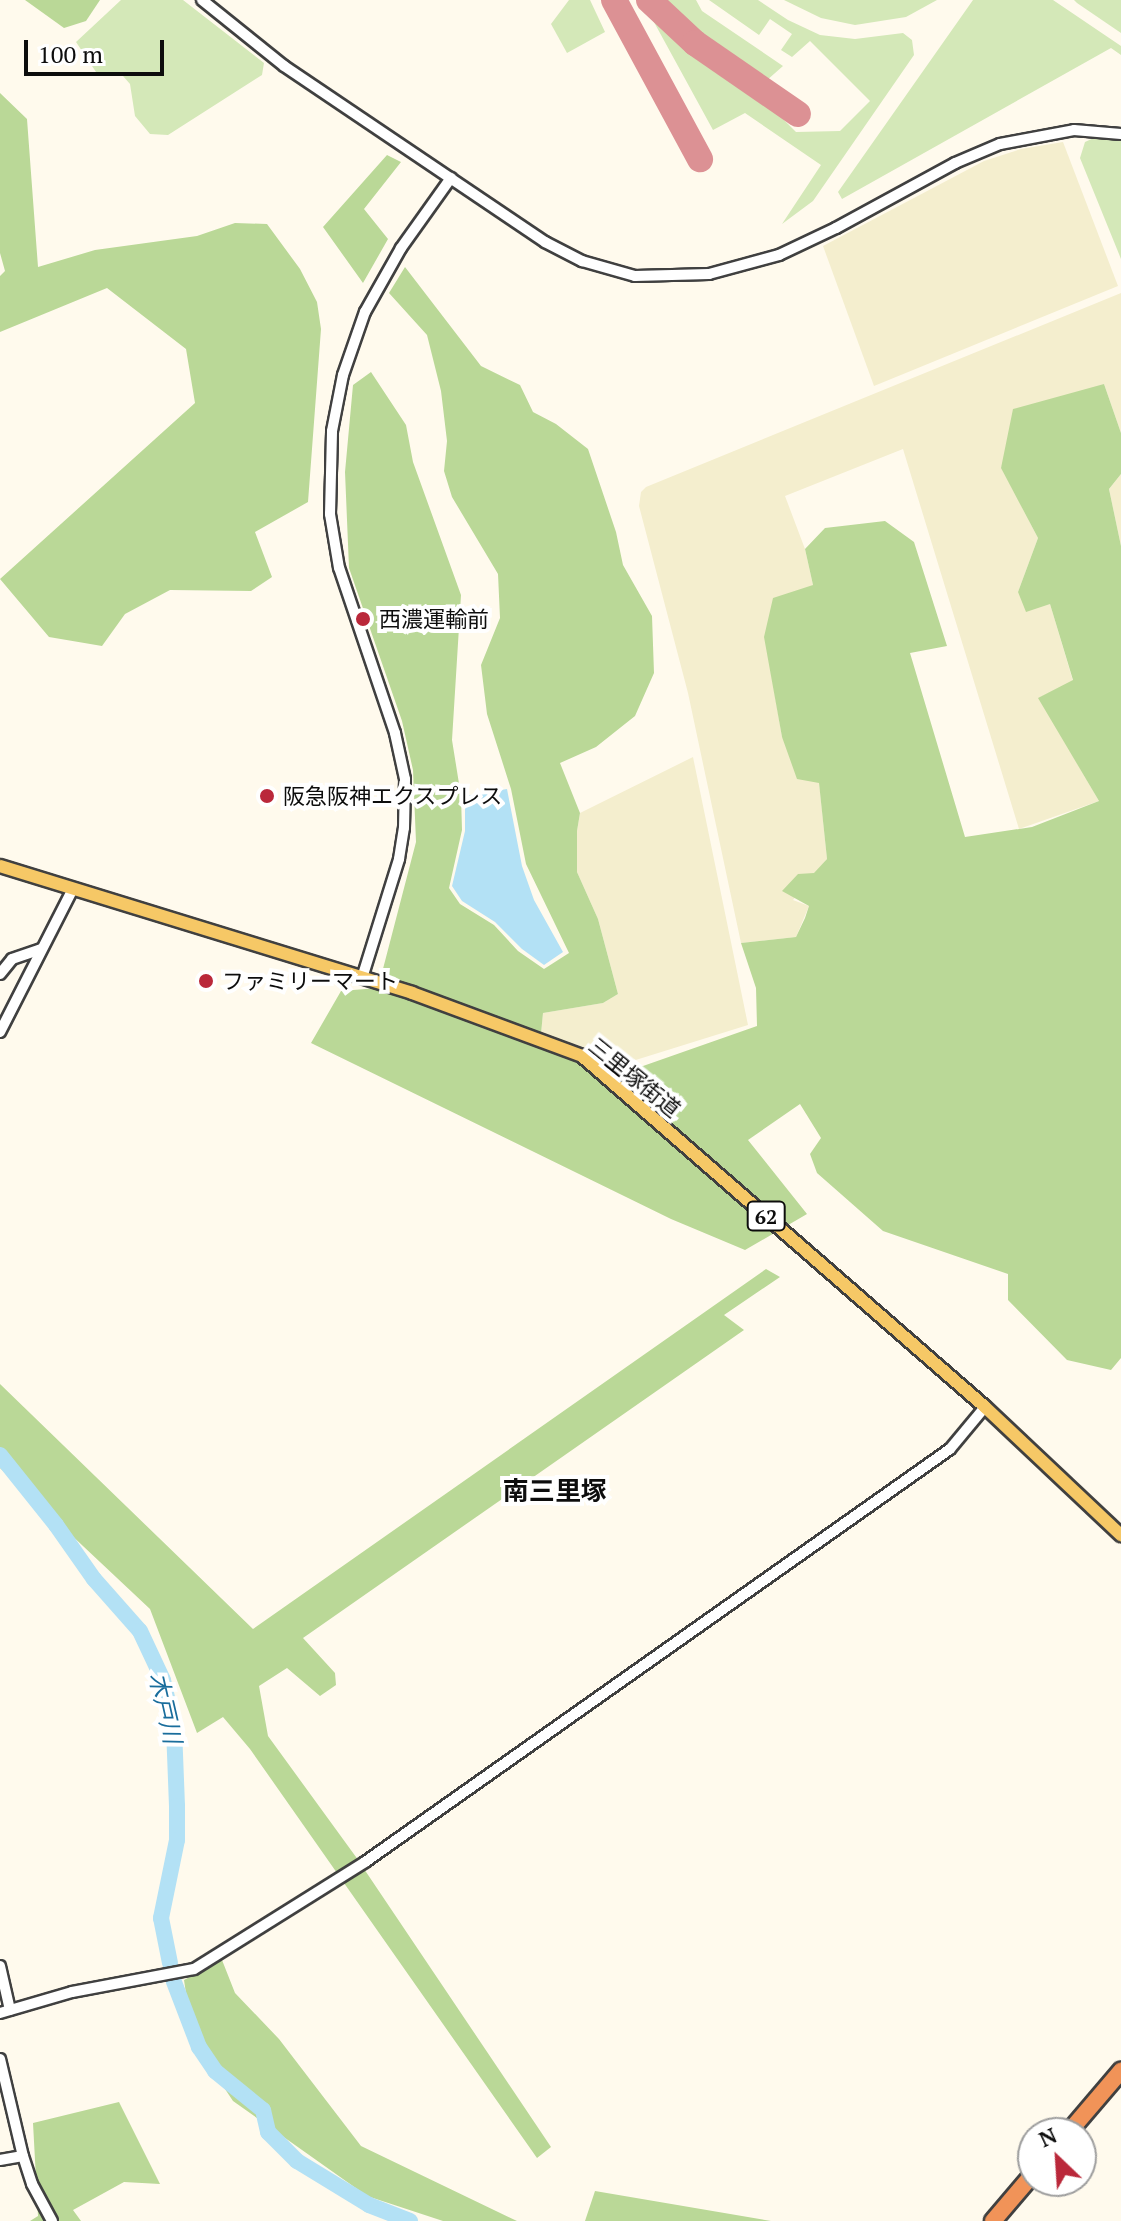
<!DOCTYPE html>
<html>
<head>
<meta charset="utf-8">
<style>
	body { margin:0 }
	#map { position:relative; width:1121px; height:2221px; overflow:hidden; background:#fffaed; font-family:"PT Serif","Noto Sans JP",serif }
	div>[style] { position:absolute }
	.farmland>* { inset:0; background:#f4eece }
	.green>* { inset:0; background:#d4e8b8 }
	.forest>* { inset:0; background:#bad897 }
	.water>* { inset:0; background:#b3e1f5 }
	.river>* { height:16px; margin:-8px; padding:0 8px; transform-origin:8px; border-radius:8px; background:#b3e1f5 }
	.taxiway>* { height:26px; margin:-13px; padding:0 13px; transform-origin:13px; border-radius:13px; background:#dc9194 }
	.roads { filter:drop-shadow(2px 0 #404040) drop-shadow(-2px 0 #404040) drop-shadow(0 2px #404040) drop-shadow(0 -2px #404040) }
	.minor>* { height:10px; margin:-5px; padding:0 5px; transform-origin:5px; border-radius:5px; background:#fff }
	.major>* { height:12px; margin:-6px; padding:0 6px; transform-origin:6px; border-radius:6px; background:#f6c866 }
	.highway>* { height:16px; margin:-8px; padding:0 8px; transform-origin:8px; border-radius:8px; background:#f19358 }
	.dots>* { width:22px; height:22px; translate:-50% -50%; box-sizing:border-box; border:4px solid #fff; border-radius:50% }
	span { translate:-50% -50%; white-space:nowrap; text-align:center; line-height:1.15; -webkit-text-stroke:8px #fff; paint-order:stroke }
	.shield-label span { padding:2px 6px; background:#fff; border:2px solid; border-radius:6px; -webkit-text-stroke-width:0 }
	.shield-label { font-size:20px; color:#0d0d0d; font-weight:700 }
	.poi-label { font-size:22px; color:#0d0d0d }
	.left { translate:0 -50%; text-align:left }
	.street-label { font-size:22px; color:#0d0d0d }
	.water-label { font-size:24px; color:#196d9c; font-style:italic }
	.quarter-label { font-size:26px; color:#0d0d0d; font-weight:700 }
	.north { position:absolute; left:1017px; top:2117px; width:80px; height:80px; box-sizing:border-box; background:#fff; border:2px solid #9e9e9e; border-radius:50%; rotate:335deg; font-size:22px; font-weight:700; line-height:32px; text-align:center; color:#0d0d0d }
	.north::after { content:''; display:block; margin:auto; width:28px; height:36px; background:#ba283a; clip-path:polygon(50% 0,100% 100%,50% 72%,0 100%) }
	.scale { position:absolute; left:24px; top:40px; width:140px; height:36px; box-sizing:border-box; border:4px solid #0d0d0d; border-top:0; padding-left:10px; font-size:24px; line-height:28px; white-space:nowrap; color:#0d0d0d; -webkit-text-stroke:6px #fff; paint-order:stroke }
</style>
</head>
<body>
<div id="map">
	<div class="farmland">
		<div style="clip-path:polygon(1063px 142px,1118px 286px,874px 386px,823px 246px,984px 161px,1021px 149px)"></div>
		<div style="clip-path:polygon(1121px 293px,1121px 433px,1104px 384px,1001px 467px,1038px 538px,1018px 592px,1050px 604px,1073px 681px,1039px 698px,1099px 801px,1019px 829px,903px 449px,785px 496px,805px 549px,813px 585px,765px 637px,782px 737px,819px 782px,827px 859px,793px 900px,809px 906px,796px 937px,741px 943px,688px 693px,639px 506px,641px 492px,646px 487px)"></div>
		<div style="clip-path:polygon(1121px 474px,1121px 546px,1109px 489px)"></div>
		<div style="clip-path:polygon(693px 757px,748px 1025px,610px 1068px,590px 1049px,541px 1034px,543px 1013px,603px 1003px,618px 994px,598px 919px,577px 872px,577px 831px,580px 813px)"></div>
	</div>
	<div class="green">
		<div style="clip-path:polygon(121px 0,183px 0,264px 63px,262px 75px,168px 135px,150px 134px,135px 116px,130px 84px,123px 76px,96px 72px,76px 42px)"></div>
		<div style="clip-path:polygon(569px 0,590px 0,605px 32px,567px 53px,551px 24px)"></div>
		<div style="clip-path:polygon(663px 0,696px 0,702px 11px,783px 66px,766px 81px,704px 37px)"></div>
		<div style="clip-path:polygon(709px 0,758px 0,788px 20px,820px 35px,855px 39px,903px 33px,912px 40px,914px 55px,813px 201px,782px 224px,821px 165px,745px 113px,713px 130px,649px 13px,686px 48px,770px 106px,796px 132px,840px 131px,870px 101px,810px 41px,792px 57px,781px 50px,792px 34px,770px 19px,759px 35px)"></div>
		<div style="clip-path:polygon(784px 0,937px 0,906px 17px,855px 25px,821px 18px)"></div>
		<div style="clip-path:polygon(973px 0,1053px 0,1121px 46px,1121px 55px,1111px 48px,842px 199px,838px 192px)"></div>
		<div style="clip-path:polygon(1074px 0,1121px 0,1121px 33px,1077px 3px)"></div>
		<div style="clip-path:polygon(1096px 137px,1121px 140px,1121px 259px,1080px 158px,1085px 142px)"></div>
	</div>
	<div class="forest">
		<div style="clip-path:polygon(25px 0,100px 0,86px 21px,64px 28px)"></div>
		<div style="clip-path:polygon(0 93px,27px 119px,38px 267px,95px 250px,197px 236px,235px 223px,267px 224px,300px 269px,317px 302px,321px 329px,308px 502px,255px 532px,272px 577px,251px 591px,170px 590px,125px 614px,102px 646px,49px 637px,0 579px,195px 403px,186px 349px,107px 288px,0 332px,0 276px,5px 271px,0 253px)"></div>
		<div style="clip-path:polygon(387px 155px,401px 162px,364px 209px,388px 239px,363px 283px,323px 227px)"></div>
		<div style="clip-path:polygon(405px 267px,481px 366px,520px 385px,533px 412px,556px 424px,588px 449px,616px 532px,623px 565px,652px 616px,654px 673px,635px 716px,596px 747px,560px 763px,580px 813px,577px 831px,577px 872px,598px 919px,618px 994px,603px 1003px,543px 1013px,541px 1034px,606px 1079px,757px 1026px,756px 988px,741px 943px,796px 937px,805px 918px,809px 906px,782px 891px,798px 874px,814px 873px,827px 859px,819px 783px,797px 779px,782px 737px,764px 637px,773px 598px,813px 585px,805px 549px,825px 528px,885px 521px,914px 542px,947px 646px,910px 653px,965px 837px,1032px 827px,1099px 801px,1038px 698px,1073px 680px,1050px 604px,1026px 612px,1018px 592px,1038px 538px,1001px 468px,1013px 409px,1104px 384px,1121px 433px,1121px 474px,1109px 489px,1121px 546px,1121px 1358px,1111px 1370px,1067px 1360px,1008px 1300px,1008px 1274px,883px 1231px,817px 1173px,810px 1154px,821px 1138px,800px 1104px,748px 1140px,807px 1214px,745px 1250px,671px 1219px,311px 1043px,341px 991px,378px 988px,416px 842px,413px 770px,402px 721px,349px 568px,345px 472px,353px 385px,371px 372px,406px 425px,413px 462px,461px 595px,452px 740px,461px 796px,462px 830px,449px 888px,460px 904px,494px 925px,518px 951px,544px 969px,569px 953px,526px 864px,511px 789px,487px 714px,481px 665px,500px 618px,498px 574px,452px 497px,444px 471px,447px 441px,441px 391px,427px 335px,389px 293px)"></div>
		<div style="clip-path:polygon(766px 1269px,780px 1277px,724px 1315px,744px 1330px,303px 1638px,335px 1673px,336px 1685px,320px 1696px,287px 1668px,259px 1686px,268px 1736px,356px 1857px,551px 2147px,537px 2158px,250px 1749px,223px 1717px,197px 1733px,150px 1609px,0 1468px,0 1384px,253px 1629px)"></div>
		<div style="clip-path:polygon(222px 1960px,235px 1993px,279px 2039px,361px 2146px,517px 2221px,443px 2221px,367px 2196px,233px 2101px,193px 2041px,184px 1980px)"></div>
		<div style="clip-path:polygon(119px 2102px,160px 2184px,124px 2182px,73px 2210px,81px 2221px,30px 2221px,38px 2216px,33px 2123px)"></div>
		<div style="clip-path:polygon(595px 2191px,771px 2221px,585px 2221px)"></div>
	</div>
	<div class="water">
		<div style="clip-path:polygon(507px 789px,522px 866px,534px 900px,563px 952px,544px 965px,522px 949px,495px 922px,462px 901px,452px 886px,465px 831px,465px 796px)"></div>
	</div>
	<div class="river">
		<div style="left:0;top:1455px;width:90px;rotate:51.3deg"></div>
		<div style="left:56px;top:1525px;width:66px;rotate:54.9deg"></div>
		<div style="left:94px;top:1579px;width:69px;rotate:48.5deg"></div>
		<div style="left:140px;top:1631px;width:54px;rotate:64.9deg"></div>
		<div style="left:163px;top:1680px;width:49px;rotate:77.1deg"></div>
		<div style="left:174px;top:1728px;width:78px;rotate:87.8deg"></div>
		<div style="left:177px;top:1806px;width:34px;rotate:90deg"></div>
		<div style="left:177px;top:1840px;width:80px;rotate:101.6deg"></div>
		<div style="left:161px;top:1918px;width:46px;rotate:78.7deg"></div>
		<div style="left:174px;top:1982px;width:70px;rotate:69deg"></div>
		<div style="left:199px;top:2047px;width:29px;rotate:56deg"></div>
		<div style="left:215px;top:2071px;width:62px;rotate:39.1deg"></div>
		<div style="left:263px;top:2110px;width:23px;rotate:77deg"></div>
		<div style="left:268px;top:2132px;width:41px;rotate:45deg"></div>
		<div style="left:297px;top:2161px;width:84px;rotate:31.4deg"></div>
		<div style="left:369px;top:2205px;width:44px;rotate:21.3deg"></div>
	</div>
	<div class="taxiway">
		<div style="left:614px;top:0;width:181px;rotate:61.6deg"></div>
		<div style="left:649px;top:0;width:63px;rotate:43.1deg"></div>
		<div style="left:695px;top:43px;width:125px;rotate:34.6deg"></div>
	</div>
	<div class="roads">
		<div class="minor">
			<div style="left:202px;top:0;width:105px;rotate:38.8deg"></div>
			<div style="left:284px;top:66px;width:315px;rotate:34deg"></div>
			<div style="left:545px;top:242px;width:42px;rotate:27.2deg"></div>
			<div style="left:582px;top:261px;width:55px;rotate:15.8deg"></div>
			<div style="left:635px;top:276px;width:74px;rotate:-1.5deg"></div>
			<div style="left:709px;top:274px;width:73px;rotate:-15.2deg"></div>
			<div style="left:779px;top:255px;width:63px;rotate:-25.3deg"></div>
			<div style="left:836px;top:228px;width:136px;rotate:-28.6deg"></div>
			<div style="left:955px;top:163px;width:49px;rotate:-22.9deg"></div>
			<div style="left:1000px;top:144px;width:75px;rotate:-10.7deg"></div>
			<div style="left:1074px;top:130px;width:47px;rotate:4.9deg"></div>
			<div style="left:0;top:974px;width:19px;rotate:-51deg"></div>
			<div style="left:12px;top:959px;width:31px;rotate:-19deg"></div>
			<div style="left:362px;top:978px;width:125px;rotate:-72.7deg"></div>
			<div style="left:399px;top:859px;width:31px;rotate:-81deg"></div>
			<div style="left:404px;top:828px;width:49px;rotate:-88.8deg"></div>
			<div style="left:405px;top:779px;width:47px;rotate:-102.3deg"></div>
			<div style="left:395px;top:733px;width:174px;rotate:-108.7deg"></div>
			<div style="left:339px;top:568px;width:55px;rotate:-99.5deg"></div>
			<div style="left:330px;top:514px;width:83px;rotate:-88.6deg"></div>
			<div style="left:332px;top:431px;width:57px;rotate:-78.9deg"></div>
			<div style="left:343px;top:375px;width:67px;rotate:-70.8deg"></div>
			<div style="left:365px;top:312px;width:73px;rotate:-60.6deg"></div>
			<div style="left:401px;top:248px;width:86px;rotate:-54.5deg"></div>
			<div style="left:0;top:1032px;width:161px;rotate:-63deg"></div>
			<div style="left:0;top:1966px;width:45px;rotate:77.2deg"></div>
			<div style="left:0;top:2013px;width:75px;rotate:-16.3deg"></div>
			<div style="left:72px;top:1992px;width:124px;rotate:-10.7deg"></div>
			<div style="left:194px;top:1969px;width:202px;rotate:-32deg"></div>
			<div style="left:365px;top:1862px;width:716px;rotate:-35.22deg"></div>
			<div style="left:950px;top:1449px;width:55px;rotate:-50.2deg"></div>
			<div style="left:0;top:2059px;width:100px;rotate:76.7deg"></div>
			<div style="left:23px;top:2156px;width:29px;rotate:72deg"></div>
			<div style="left:32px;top:2184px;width:42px;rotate:61.6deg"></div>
			<div style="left:0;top:2160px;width:23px;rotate:-10deg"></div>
		</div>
		<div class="major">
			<div style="left:0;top:866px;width:431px;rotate:17.1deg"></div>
			<div style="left:412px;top:993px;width:181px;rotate:20.3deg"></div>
			<div style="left:582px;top:1056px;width:534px;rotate:41.05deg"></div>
			<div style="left:985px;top:1407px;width:187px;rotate:43.3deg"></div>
		</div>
		<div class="highway">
			<div style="left:1068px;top:2133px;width:82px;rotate:-49.5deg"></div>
			<div style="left:993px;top:2221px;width:62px;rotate:-49.6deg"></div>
		</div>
	</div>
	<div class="dots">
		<div style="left:363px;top:619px;background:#ba283a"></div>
		<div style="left:267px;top:796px;background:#ba283a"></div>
		<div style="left:206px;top:981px;background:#ba283a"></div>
	</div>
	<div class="shield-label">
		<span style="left:766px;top:1216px">62</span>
	</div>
	<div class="poi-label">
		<span class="left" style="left:379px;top:619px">西濃運輸前</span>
		<span class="left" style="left:283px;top:796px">阪急阪神エクスプレス</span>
		<span class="left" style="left:222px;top:981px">ファミリーマート</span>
	</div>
	<div class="street-label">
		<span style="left:635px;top:1077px;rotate:39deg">三里塚街道</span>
	</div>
	<div class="water-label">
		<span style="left:165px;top:1708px;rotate:77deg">木戸川</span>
	</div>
	<div class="quarter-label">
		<span style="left:555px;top:1491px">南三里塚</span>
	</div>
	<div class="north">N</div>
	<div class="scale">100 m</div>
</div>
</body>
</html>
